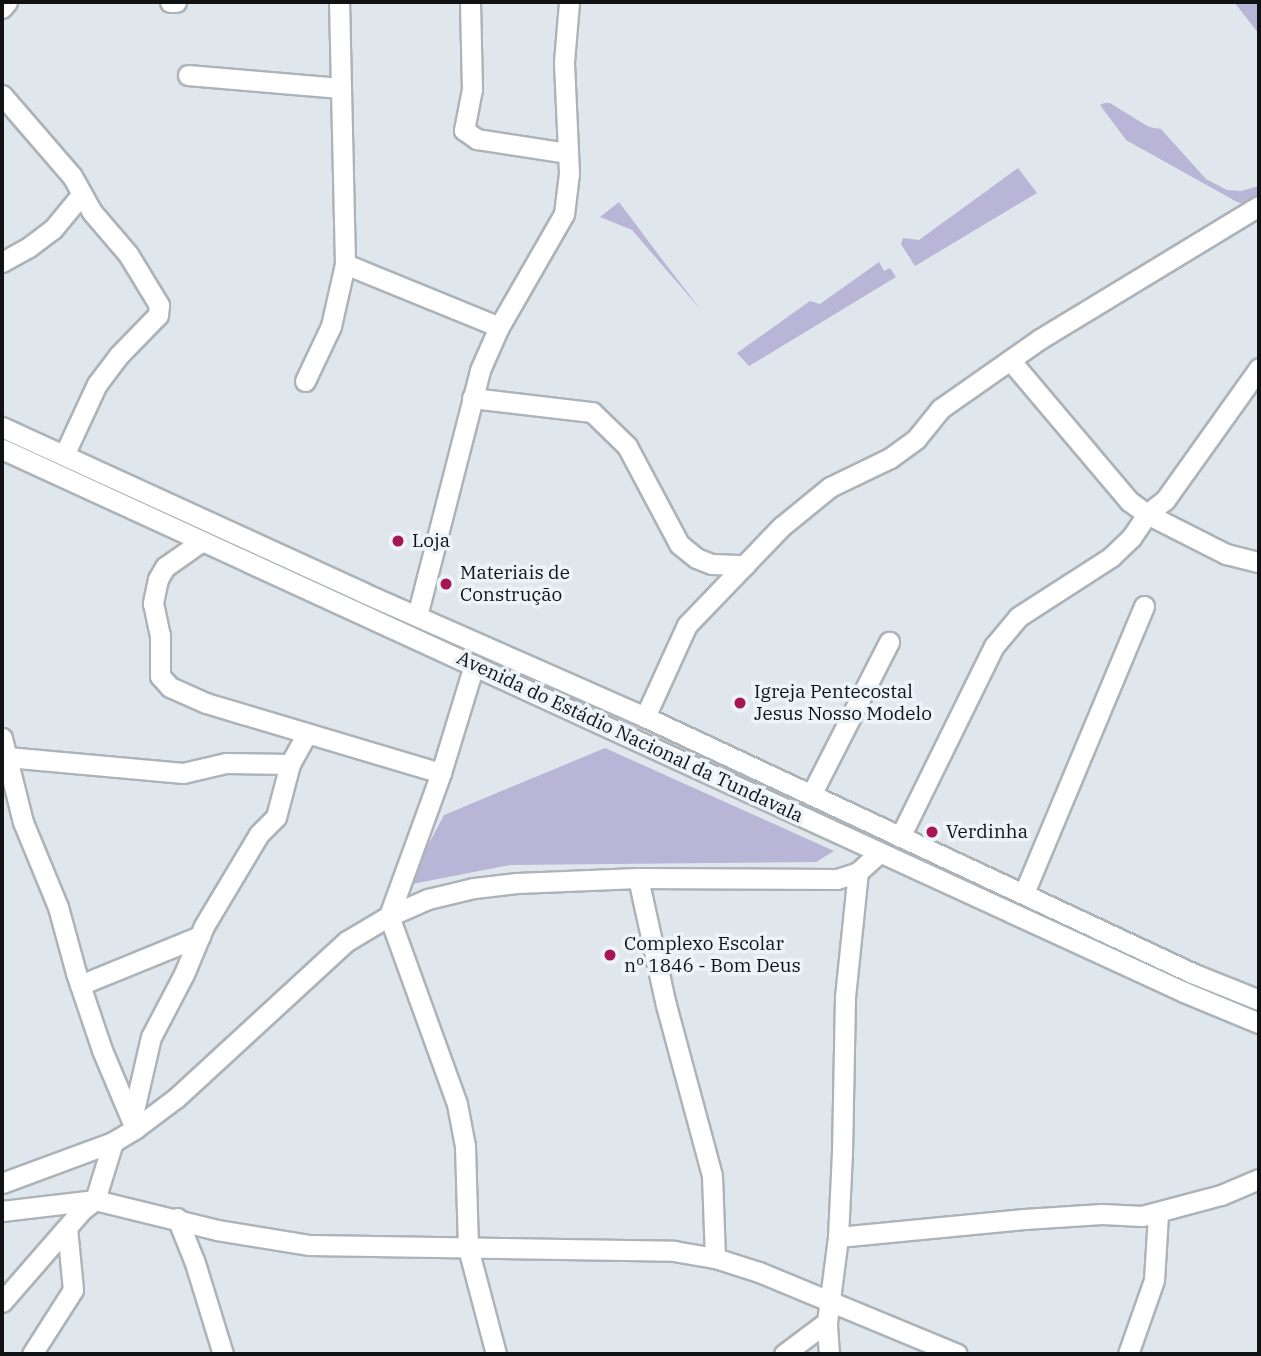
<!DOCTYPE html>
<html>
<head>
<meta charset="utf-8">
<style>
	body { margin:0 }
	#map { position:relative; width:1261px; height:1356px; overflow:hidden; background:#dfe7ed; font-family:"IBM Plex Serif",serif }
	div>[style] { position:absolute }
	.green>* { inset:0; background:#b8b5d6 }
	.roads { filter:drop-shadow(2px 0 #acb3b9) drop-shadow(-2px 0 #acb3b9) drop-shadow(0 2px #acb3b9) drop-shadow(0 -2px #acb3b9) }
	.minor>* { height:19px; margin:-9.5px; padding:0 9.5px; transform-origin:9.5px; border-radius:9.5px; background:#fff }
	.dots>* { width:19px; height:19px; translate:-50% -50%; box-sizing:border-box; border:4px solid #ecf4fa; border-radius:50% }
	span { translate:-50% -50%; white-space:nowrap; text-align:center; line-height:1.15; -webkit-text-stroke:7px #ecf4fa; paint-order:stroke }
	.poi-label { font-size:19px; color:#101214 }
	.left { translate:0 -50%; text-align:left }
	.street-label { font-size:19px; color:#101214 }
	.frame { position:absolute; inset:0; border:4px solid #101214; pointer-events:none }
</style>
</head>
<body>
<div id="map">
	<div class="green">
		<div style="clip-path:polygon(1234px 2px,1259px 2px,1259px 34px)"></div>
		<div style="clip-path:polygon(1104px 103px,1110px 103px,1149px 127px,1161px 129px,1206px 179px,1227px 190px,1241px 191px,1259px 186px,1259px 197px,1244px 204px,1237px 202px,1126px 140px,1100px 105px)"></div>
		<div style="clip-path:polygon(1018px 168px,1037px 193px,915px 266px,901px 244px,903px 238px,919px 240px)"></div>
		<div style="clip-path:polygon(619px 202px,664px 262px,701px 310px,632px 230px,600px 217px)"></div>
		<div style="clip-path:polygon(879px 262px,884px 271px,890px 268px,896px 277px,749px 366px,737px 353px,810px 301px,820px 304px)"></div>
		<div style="clip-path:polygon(605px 748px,834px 851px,816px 862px,510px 865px,407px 885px,444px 815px)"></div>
	</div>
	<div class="roads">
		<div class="minor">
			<div style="left:170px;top:2px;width:6px"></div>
			<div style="left:470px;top:2px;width:87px;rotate:88.7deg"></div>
			<div style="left:472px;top:89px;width:42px;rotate:101deg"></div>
			<div style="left:464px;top:130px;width:16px;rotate:35deg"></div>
			<div style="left:477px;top:139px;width:91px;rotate:8.8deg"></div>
			<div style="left:2px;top:8px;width:8px;rotate:-50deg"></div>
			<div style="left:188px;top:75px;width:152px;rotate:4.9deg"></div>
			<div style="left:2px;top:95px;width:107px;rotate:49.2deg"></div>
			<div style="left:72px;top:176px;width:41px;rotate:60.9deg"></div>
			<div style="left:92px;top:212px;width:55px;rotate:49.4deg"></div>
			<div style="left:128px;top:254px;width:60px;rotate:58.7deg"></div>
			<div style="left:159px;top:305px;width:10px;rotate:96deg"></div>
			<div style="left:158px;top:315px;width:56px;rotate:134.3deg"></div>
			<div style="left:119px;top:355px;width:36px;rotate:127deg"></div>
			<div style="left:97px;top:384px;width:78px;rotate:114.9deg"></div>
			<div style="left:2px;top:262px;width:31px;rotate:-29deg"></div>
			<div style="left:29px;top:247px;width:30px;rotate:-37deg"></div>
			<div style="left:53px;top:229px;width:44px;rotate:-50.5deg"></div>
			<div style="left:345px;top:264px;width:166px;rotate:22.2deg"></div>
			<div style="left:1010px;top:360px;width:185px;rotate:49.8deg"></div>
			<div style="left:1129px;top:501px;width:22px;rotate:36deg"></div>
			<div style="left:1147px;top:514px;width:89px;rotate:26.9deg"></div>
			<div style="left:1226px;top:554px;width:34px;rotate:14deg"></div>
			<div style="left:305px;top:381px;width:61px;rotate:-64.7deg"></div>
			<div style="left:331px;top:326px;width:64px;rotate:-77.3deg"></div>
			<div style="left:345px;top:264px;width:262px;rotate:-91.3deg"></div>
			<div style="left:472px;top:398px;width:121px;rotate:6.7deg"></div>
			<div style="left:592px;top:412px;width:49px;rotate:44.2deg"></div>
			<div style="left:627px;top:446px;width:111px;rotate:62deg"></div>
			<div style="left:679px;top:544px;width:22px;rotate:39deg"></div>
			<div style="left:696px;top:558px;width:17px;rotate:21deg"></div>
			<div style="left:712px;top:564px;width:33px;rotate:2deg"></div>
			<div style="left:2px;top:427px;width:398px;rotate:24.6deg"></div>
			<div style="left:364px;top:593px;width:307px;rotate:23.8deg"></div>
			<div style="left:645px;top:717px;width:604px;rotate:25.08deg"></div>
			<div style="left:1192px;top:973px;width:72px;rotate:21.9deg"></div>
			<div style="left:2px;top:449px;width:1301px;rotate:24.67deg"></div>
			<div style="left:1184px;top:992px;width:81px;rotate:22.5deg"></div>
			<div style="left:202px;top:541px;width:45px;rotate:144.9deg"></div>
			<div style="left:165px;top:567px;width:14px;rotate:120deg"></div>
			<div style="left:158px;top:579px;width:25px;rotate:102deg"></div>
			<div style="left:153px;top:603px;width:33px;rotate:78deg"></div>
			<div style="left:160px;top:635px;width:41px;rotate:90deg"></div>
			<div style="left:160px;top:676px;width:15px;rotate:48deg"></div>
			<div style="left:170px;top:687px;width:39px;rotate:24deg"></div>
			<div style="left:206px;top:703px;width:245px;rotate:16.6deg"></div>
			<div style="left:417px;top:616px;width:254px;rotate:-75.6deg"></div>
			<div style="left:480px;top:370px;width:47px;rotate:-66.2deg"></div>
			<div style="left:499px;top:327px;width:130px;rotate:-60.1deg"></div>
			<div style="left:564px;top:214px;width:41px;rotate:-83deg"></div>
			<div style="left:569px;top:173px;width:111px;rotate:-92.6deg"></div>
			<div style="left:564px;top:62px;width:60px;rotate:-85.2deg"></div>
			<div style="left:474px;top:665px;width:113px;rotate:107deg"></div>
			<div style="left:441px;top:773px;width:152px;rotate:110deg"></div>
			<div style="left:389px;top:916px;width:200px;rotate:70.1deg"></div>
			<div style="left:457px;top:1104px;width:43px;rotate:79.2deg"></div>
			<div style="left:465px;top:1146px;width:102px;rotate:88.3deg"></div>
			<div style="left:468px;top:1248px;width:110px;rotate:75.2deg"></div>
			<div style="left:645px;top:717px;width:101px;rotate:-65.5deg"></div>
			<div style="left:687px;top:625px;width:136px;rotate:-46.2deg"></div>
			<div style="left:781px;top:527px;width:63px;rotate:-39.2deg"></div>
			<div style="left:830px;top:487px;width:67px;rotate:-25.8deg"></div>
			<div style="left:890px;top:458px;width:32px;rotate:-36deg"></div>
			<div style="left:916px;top:439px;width:38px;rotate:-51deg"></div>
			<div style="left:940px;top:409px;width:122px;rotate:-35deg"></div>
			<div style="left:1040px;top:339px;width:256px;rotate:-31.3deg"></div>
			<div style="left:2px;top:738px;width:87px;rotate:76deg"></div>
			<div style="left:23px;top:822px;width:92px;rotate:67.6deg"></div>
			<div style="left:58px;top:907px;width:68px;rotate:74.7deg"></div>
			<div style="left:76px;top:973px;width:81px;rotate:71.3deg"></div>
			<div style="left:102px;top:1050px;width:77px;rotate:67.1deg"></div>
			<div style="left:7px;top:757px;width:177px;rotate:5.2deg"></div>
			<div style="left:183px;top:773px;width:44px;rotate:-13.1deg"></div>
			<div style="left:226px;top:763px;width:64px;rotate:0.9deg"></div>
			<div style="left:811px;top:795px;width:172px;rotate:-63deg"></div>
			<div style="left:900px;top:837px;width:213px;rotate:-63.8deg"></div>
			<div style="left:994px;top:646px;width:38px;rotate:-50deg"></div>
			<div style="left:1018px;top:617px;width:111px;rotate:-32.8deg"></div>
			<div style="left:1111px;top:557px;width:28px;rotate:-44deg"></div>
			<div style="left:1131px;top:538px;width:29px;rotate:-56deg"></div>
			<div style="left:1147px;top:514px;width:23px;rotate:-38deg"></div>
			<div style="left:1165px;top:500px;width:162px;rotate:-54.5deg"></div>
			<div style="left:638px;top:878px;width:130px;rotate:77.6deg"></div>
			<div style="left:666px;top:1005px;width:177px;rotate:74.9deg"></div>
			<div style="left:712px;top:1176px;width:82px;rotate:87.9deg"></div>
			<div style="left:1024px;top:893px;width:311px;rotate:-67.3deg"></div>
			<div style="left:80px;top:985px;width:130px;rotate:-22.2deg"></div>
			<div style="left:132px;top:1119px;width:84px;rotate:-77deg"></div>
			<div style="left:151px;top:1037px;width:71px;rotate:-62.4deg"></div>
			<div style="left:184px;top:974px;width:52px;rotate:-67.4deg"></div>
			<div style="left:204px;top:926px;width:107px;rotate:-59.1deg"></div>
			<div style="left:259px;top:834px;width:24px;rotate:-45deg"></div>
			<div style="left:276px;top:817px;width:55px;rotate:-75.2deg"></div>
			<div style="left:290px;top:764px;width:35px;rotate:-61deg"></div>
			<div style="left:2px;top:1183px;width:118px;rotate:-20.3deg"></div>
			<div style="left:113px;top:1142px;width:27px;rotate:-31deg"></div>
			<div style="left:136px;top:1128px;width:50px;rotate:-36.9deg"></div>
			<div style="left:176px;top:1098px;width:232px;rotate:-42.6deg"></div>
			<div style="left:347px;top:941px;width:49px;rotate:-30.8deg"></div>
			<div style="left:389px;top:916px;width:43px;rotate:-23.6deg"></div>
			<div style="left:428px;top:899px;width:47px;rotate:-13.4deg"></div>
			<div style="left:474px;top:888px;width:43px;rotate:-6.6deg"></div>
			<div style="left:517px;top:883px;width:121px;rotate:-2.4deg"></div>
			<div style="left:638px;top:878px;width:199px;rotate:0.3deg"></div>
			<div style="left:837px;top:879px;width:22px;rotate:-18deg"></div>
			<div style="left:858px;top:872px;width:28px;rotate:-42deg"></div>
			<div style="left:2px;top:1211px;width:94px;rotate:-6.7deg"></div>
			<div style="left:95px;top:1200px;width:126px;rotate:13.8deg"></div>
			<div style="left:217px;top:1230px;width:94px;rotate:9.2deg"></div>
			<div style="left:310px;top:1245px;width:364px;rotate:0.9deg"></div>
			<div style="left:674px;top:1251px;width:42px;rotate:9.7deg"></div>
			<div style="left:715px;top:1258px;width:46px;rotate:17.7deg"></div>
			<div style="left:759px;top:1272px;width:214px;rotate:22.5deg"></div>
			<div style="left:177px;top:1218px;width:48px;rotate:68.2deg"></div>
			<div style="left:195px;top:1263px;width:95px;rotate:72.9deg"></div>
			<div style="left:838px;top:1237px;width:187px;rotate:-5.5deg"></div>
			<div style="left:1024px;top:1219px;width:78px;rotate:-3.7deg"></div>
			<div style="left:1102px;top:1214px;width:40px;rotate:2.9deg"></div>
			<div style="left:1142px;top:1216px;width:82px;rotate:-14.9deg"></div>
			<div style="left:1221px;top:1195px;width:41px;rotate:-22.8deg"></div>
			<div style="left:2px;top:1302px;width:122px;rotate:-49deg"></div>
			<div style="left:82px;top:1210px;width:16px;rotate:-38deg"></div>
			<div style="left:95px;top:1200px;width:61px;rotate:-72.8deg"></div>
			<div style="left:32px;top:1354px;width:76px;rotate:-57.4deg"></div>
			<div style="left:73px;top:1290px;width:62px;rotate:-95.5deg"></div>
			<div style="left:784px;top:1354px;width:54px;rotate:-36.7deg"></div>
			<div style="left:829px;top:1354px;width:32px;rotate:-94deg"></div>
			<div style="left:827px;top:1322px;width:86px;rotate:-82.6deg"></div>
			<div style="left:838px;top:1237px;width:84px;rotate:-87.3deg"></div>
			<div style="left:842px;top:1153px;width:156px;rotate:-88.9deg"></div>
			<div style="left:845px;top:997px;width:126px;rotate:-84.1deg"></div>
			<div style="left:1128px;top:1354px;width:78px;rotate:-70.6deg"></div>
			<div style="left:1154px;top:1280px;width:66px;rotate:-86.5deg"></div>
		</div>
	</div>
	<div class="dots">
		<div style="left:398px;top:541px;background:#a71653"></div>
		<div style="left:446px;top:584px;background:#a71653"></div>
		<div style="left:740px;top:703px;background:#a71653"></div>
		<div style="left:932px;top:832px;background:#a71653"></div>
		<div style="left:610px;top:955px;background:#a71653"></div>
	</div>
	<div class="poi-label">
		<span class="left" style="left:412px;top:541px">Loja</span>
		<span class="left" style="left:460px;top:584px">Materiais de<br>Construção</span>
		<span class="left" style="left:754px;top:703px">Igreja Pentecostal<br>Jesus Nosso Modelo</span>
		<span class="left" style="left:946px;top:832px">Verdinha</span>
		<span class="left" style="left:624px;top:955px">Complexo Escolar<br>nº 1846 - Bom Deus</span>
	</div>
	<div class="street-label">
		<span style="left:630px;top:737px;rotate:25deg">Avenida do Estádio Nacional da Tundavala</span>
	</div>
	<div class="frame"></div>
</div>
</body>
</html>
